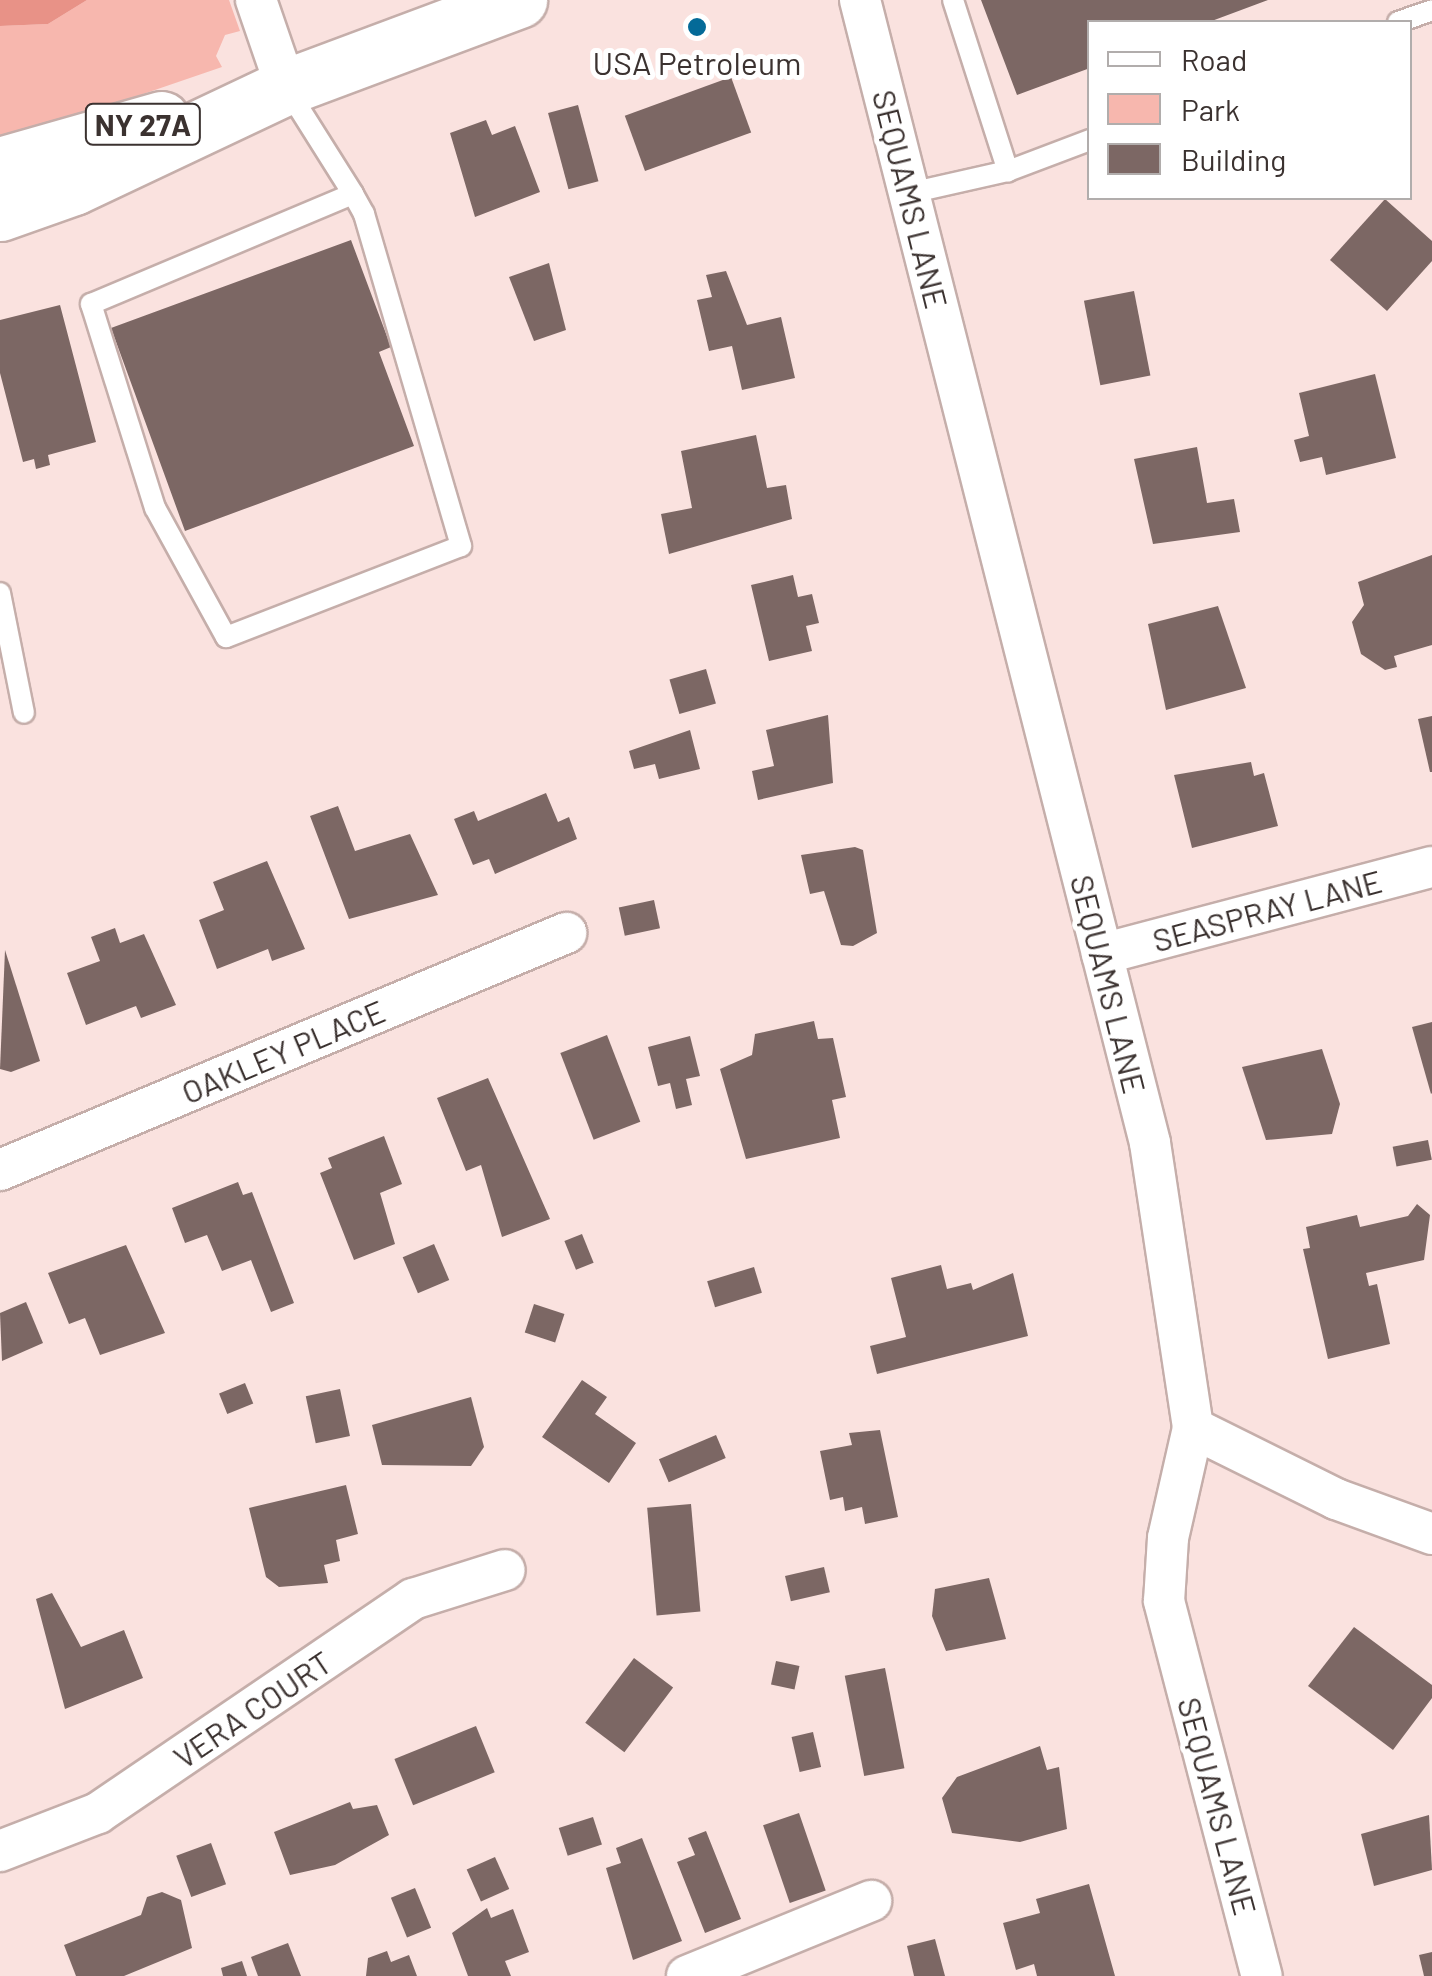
<!DOCTYPE html>
<html>
<head>
<meta charset="utf-8">
<style>
	body { margin:0 }
	#map { position:relative; width:1432px; height:1976px; overflow:hidden; background:#fae2df; font-family:Barlow,sans-serif }
	div>[style] { position:absolute }
	.green>* { inset:0; background:#f7b7ae }
	.water>* { inset:0; background:#e89287 }
	.building>* { inset:0; background:#7c6764; transform-origin:0 0 }
	.roads { filter:drop-shadow(2px 0 #c5aeaa) drop-shadow(-2px 0 #c5aeaa) drop-shadow(0 2px #c5aeaa) drop-shadow(0 -2px #c5aeaa) }
	.service>* { height:20px; margin:-10px; padding:0 10px; transform-origin:10px; border-radius:10px; background:#fff }
	.minor>* { height:40px; margin:-20px; padding:0 20px; transform-origin:20px; border-radius:20px; background:#fff }
	.primary>* { height:55px; margin:-27.5px; padding:0 27.5px; transform-origin:27.5px; border-radius:27.5px; background:#fff }
	.dots>* { width:28px; height:28px; translate:-50% -50%; box-sizing:border-box; border:5px solid #fff; border-radius:50% }
	span { translate:-50% -50%; white-space:nowrap; text-align:center; line-height:1.15; -webkit-text-stroke:10px #fff; paint-order:stroke }
	.shield-label span { padding:2px 8px; background:#fff; border:2px solid; border-radius:8px; -webkit-text-stroke-width:0 }
	.shield-label { font-size:30px; color:#3b3230; font-weight:700 }
	.poi-label { font-size:32px; color:#3b3230 }
	.street-label { font-size:32px; color:#3b3230 }
	.legend { position:absolute; left:1087px; top:20px; width:325px; height:180px; box-sizing:border-box; background:#fff; border:2px solid #b1adac; margin:0; padding:12px 18px; list-style:none; font-size:30px; color:#3b3230 }
	.legend li { display:flex; align-items:center; gap:20px; height:50px }
	.legend b { width:50px; border:2px solid #b1adac }
</style>
</head>
<body>
<div id="map">
	<div class="green">
		<div style="clip-path:polygon(87px 0,229px 0,240px 31px,225px 35px,216px 56px,222px 67px,0 143px,0 26px,48px 24px)"></div>
	</div>
	<div class="water">
		<div style="clip-path:polygon(0 0,87px 0,48px 24px,0 26px)"></div>
	</div>
	<div class="building">
		<div style="clip-path:polygon(981px 0,1268px 0,1209px 22px,1090px 22px,1090px 68px,1017px 95px)"></div>
		<div style="left:731px;top:77px;width:59px;height:113px;rotate:70deg"></div>
		<div style="left:578px;top:105px;width:79px;height:31px;rotate:75deg"></div>
		<div style="clip-path:polygon(486px 120px,492px 135px,515px 126px,540px 192px,475px 217px,450px 133px)"></div>
		<div style="clip-path:polygon(1385px 199px,1432px 241px,1432px 261px,1387px 311px,1330px 260px)"></div>
		<div style="clip-path:polygon(351px 240px,391px 347px,379px 352px,414px 446px,185px 531px,111px 328px)"></div>
		<div style="clip-path:polygon(549px 263px,566px 330px,534px 341px,509px 277px)"></div>
		<div style="clip-path:polygon(726px 271px,747px 325px,781px 317px,795px 378px,742px 390px,732px 346px,709px 351px,697px 300px,712px 297px,706px 275px)"></div>
		<div style="left:1134px;top:291px;width:86px;height:51px;rotate:79deg"></div>
		<div style="clip-path:polygon(60px 305px,96px 442px,48px 455px,50px 465px,36px 469px,34px 459px,23px 462px,0 373px,0 320px)"></div>
		<div style="clip-path:polygon(1375px 374px,1396px 458px,1326px 475px,1322px 457px,1300px 462px,1294px 440px,1309px 436px,1299px 393px)"></div>
		<div style="clip-path:polygon(756px 435px,767px 488px,786px 485px,792px 519px,669px 554px,661px 514px,692px 508px,681px 451px)"></div>
		<div style="clip-path:polygon(1197px 447px,1207px 503px,1234px 499px,1240px 532px,1153px 544px,1134px 459px)"></div>
		<div style="clip-path:polygon(1432px 555px,1432px 645px,1394px 656px,1397px 667px,1385px 670px,1361px 654px,1352px 622px,1364px 605px,1358px 582px)"></div>
		<div style="clip-path:polygon(793px 575px,798px 597px,812px 594px,819px 623px,806px 626px,812px 651px,769px 661px,751px 585px)"></div>
		<div style="clip-path:polygon(1218px 606px,1246px 688px,1166px 710px,1148px 624px)"></div>
		<div style="left:706px;top:669px;width:36px;height:38px;rotate:74deg"></div>
		<div style="clip-path:polygon(828px 715px,833px 783px,758px 800px,752px 771px,774px 766px,766px 730px)"></div>
		<div style="clip-path:polygon(1432px 716px,1432px 772px,1430px 772px,1418px 719px)"></div>
		<div style="clip-path:polygon(690px 730px,700px 769px,659px 779px,655px 764px,634px 769px,629px 751px)"></div>
		<div style="clip-path:polygon(1251px 762px,1254px 776px,1264px 773px,1278px 826px,1192px 848px,1174px 775px)"></div>
		<div style="clip-path:polygon(546px 793px,558px 822px,569px 817px,577px 839px,495px 874px,489px 859px,473px 865px,454px 819px,474px 811px,478px 821px)"></div>
		<div style="clip-path:polygon(338px 806px,355px 851px,410px 834px,438px 895px,349px 919px,310px 816px)"></div>
		<div style="clip-path:polygon(855px 847px,863px 850px,877px 933px,853px 946px,841px 945px,824px 891px,810px 894px,801px 855px)"></div>
		<div style="clip-path:polygon(267px 861px,305px 949px,272px 961px,268px 949px,217px 969px,199px 920px,224px 910px,213px 882px)"></div>
		<div style="left:654px;top:900px;width:29px;height:36px;rotate:78deg"></div>
		<div style="clip-path:polygon(115px 928px,120px 943px,144px 934px,176px 1005px,141px 1018px,136px 1006px,86px 1025px,67px 973px,100px 961px,91px 937px)"></div>
		<div style="clip-path:polygon(5px 950px,40px 1061px,11px 1072px,0 1069px)"></div>
		<div style="clip-path:polygon(814px 1021px,818px 1039px,833px 1038px,846px 1097px,832px 1100px,840px 1138px,746px 1159px,720px 1069px,752px 1055px,755px 1034px)"></div>
		<div style="clip-path:polygon(1432px 1022px,1432px 1093px,1431px 1094px,1412px 1027px)"></div>
		<div style="left:607px;top:1035px;width:93px;height:50px;rotate:69deg"></div>
		<div style="clip-path:polygon(690px 1036px,700px 1076px,686px 1079px,692px 1105px,676px 1109px,670px 1083px,658px 1086px,648px 1047px)"></div>
		<div style="clip-path:polygon(1322px 1049px,1340px 1104px,1332px 1134px,1266px 1140px,1242px 1067px)"></div>
		<div style="clip-path:polygon(488px 1078px,550px 1219px,502px 1237px,481px 1165px,466px 1171px,437px 1098px)"></div>
		<div style="clip-path:polygon(384px 1136px,402px 1184px,380px 1193px,395px 1244px,354px 1260px,320px 1173px,332px 1168px,328px 1158px)"></div>
		<div style="left:1428px;top:1140px;width:20px;height:36px;rotate:79deg"></div>
		<div style="clip-path:polygon(238px 1182px,243px 1195px,252px 1192px,294px 1303px,271px 1312px,251px 1260px,222px 1271px,207px 1235px,185px 1243px,172px 1208px)"></div>
		<div style="clip-path:polygon(1417px 1204px,1430px 1215px,1424px 1260px,1366px 1273px,1369px 1286px,1377px 1284px,1390px 1344px,1328px 1359px,1303px 1249px,1310px 1248px,1306px 1227px,1357px 1215px,1360px 1227px,1408px 1216px)"></div>
		<div style="left:582px;top:1234px;width:31px;height:19px;rotate:68deg"></div>
		<div style="left:434px;top:1244px;width:39px;height:34px;rotate:67deg"></div>
		<div style="clip-path:polygon(126px 1245px,165px 1333px,100px 1355px,85px 1318px,69px 1324px,48px 1273px)"></div>
		<div style="clip-path:polygon(941px 1265px,947px 1289px,971px 1283px,973px 1290px,1013px 1273px,1028px 1336px,877px 1374px,870px 1346px,906px 1337px,891px 1278px)"></div>
		<div style="left:754px;top:1267px;width:27px;height:49px;rotate:73deg"></div>
		<div style="clip-path:polygon(26px 1302px,43px 1343px,2px 1361px,0 1313px)"></div>
		<div style="left:534px;top:1304px;width:32px;height:30px;rotate:18deg"></div>
		<div style="clip-path:polygon(582px 1380px,607px 1397px,595px 1414px,636px 1443px,609px 1483px,542px 1437px)"></div>
		<div style="left:245px;top:1383px;width:22px;height:28px;rotate:68deg"></div>
		<div style="left:340px;top:1389px;width:48px;height:35px;rotate:78deg"></div>
		<div style="clip-path:polygon(471px 1397px,484px 1447px,471px 1466px,382px 1465px,372px 1425px)"></div>
		<div style="clip-path:polygon(880px 1430px,898px 1517px,865px 1524px,862px 1507px,845px 1511px,843px 1497px,830px 1500px,820px 1451px,852px 1445px,849px 1433px)"></div>
		<div style="left:716px;top:1435px;width:25px;height:62px;rotate:67deg"></div>
		<div style="clip-path:polygon(346px 1485px,358px 1534px,336px 1540px,340px 1561px,324px 1565px,328px 1583px,279px 1587px,266px 1577px,249px 1508px)"></div>
		<div style="left:691px;top:1504px;width:108px;height:44px;rotate:85deg"></div>
		<div style="left:824px;top:1567px;width:26px;height:40px;rotate:77deg"></div>
		<div style="clip-path:polygon(989px 1578px,1006px 1639px,946px 1651px,932px 1616px,935px 1589px)"></div>
		<div style="clip-path:polygon(52px 1593px,81px 1647px,124px 1630px,143px 1678px,65px 1709px,36px 1599px)"></div>
		<div style="clip-path:polygon(1354px 1627px,1432px 1685px,1432px 1698px,1393px 1750px,1308px 1686px)"></div>
		<div style="left:634px;top:1658px;width:49px;height:81px;rotate:37deg"></div>
		<div style="left:776px;top:1661px;width:24px;height:24px;rotate:12deg"></div>
		<div style="left:885px;top:1668px;width:102px;height:41px;rotate:79deg"></div>
		<div style="left:476px;top:1726px;width:50px;height:88px;rotate:68deg"></div>
		<div style="left:813px;top:1732px;width:36px;height:22px;rotate:77deg"></div>
		<div style="clip-path:polygon(1040px 1746px,1047px 1770px,1059px 1767px,1067px 1829px,1020px 1842px,952px 1833px,942px 1798px,957px 1777px)"></div>
		<div style="clip-path:polygon(350px 1802px,353px 1809px,377px 1805px,389px 1835px,335px 1865px,290px 1875px,274px 1832px)"></div>
		<div style="left:799px;top:1813px;width:82px;height:38px;rotate:71deg"></div>
		<div style="clip-path:polygon(1429px 1815px,1432px 1870px,1374px 1886px,1361px 1834px)"></div>
		<div style="left:593px;top:1817px;width:29px;height:36px;rotate:72deg"></div>
		<div style="clip-path:polygon(706px 1831px,741px 1919px,705px 1933px,677px 1862px,695px 1855px,688px 1838px)"></div>
		<div style="clip-path:polygon(642px 1838px,682px 1941px,633px 1960px,606px 1868px,621px 1863px,616px 1848px)"></div>
		<div style="left:211px;top:1843px;width:44px;height:37px;rotate:70deg"></div>
		<div style="left:495px;top:1857px;width:35px;height:31px;rotate:66deg"></div>
		<div style="clip-path:polygon(1089px 1884px,1115px 1976px,1037px 1976px,1034px 1964px,1016px 1970px,1003px 1923px,1040px 1913px,1036px 1899px)"></div>
		<div style="left:415px;top:1888px;width:43px;height:26px;rotate:68deg"></div>
		<div style="clip-path:polygon(162px 1892px,181px 1900px,192px 1948px,124px 1976px,76px 1976px,64px 1945px,141px 1915px,147px 1897px)"></div>
		<div style="clip-path:polygon(487px 1908px,491px 1918px,513px 1909px,529px 1952px,505px 1961px,511px 1976px,468px 1976px,452px 1933px)"></div>
		<div style="clip-path:polygon(935px 1939px,945px 1976px,914px 1976px,907px 1946px)"></div>
		<div style="clip-path:polygon(288px 1943px,301px 1976px,258px 1976px,251px 1957px)"></div>
		<div style="clip-path:polygon(387px 1951px,391px 1962px,409px 1955px,417px 1976px,366px 1976px,368px 1958px)"></div>
		<div style="clip-path:polygon(1432px 1952px,1432px 1976px,1424px 1976px,1419px 1955px)"></div>
		<div style="clip-path:polygon(242px 1961px,247px 1976px,223px 1976px,221px 1968px)"></div>
	</div>
	<div class="roads">
		<div class="service">
			<div style="left:953px;top:0;width:180px;rotate:72.2deg"></div>
			<div style="left:1398px;top:22px;width:36px;rotate:-19deg"></div>
			<div style="left:287px;top:89px;width:124px;rotate:57.8deg"></div>
			<div style="left:353px;top:194px;width:23px;rotate:61deg"></div>
			<div style="left:364px;top:214px;width:346px;rotate:73.7deg"></div>
			<div style="left:461px;top:546px;width:252px;rotate:158.8deg"></div>
			<div style="left:226px;top:637px;width:147px;rotate:-118.8deg"></div>
			<div style="left:155px;top:508px;width:214px;rotate:-107.4deg"></div>
			<div style="left:91px;top:304px;width:284px;rotate:-22.8deg"></div>
			<div style="left:910px;top:193px;width:100px;rotate:-12.7deg"></div>
			<div style="left:1008px;top:171px;width:88px;rotate:-20.7deg"></div>
			<div style="left:0;top:593px;width:122px;rotate:78.7deg"></div>
		</div>
		<div class="minor">
			<div style="left:256px;top:0;width:92px;rotate:71deg"></div>
			<div style="left:860px;top:0;width:1179px;rotate:75.76deg"></div>
			<div style="left:1150px;top:1143px;width:288px;rotate:81.4deg"></div>
			<div style="left:1193px;top:1428px;width:113px;rotate:102.8deg"></div>
			<div style="left:1168px;top:1538px;width:63px;rotate:93.6deg"></div>
			<div style="left:1164px;top:1601px;width:388px;rotate:75.4deg"></div>
			<div style="left:1102px;top:954px;width:341px;rotate:-14.8deg"></div>
			<div style="left:0;top:1170px;width:614px;rotate:-22.72deg"></div>
			<div style="left:1193px;top:1428px;width:160px;rotate:26.4deg"></div>
			<div style="left:1336px;top:1499px;width:102px;rotate:20deg"></div>
			<div style="left:0;top:1851px;width:105px;rotate:-21.2deg"></div>
			<div style="left:98px;top:1813px;width:381px;rotate:-34.2deg"></div>
			<div style="left:413px;top:1599px;width:96px;rotate:-17.5deg"></div>
			<div style="left:687px;top:1976px;width:199px;rotate:-22.2deg"></div>
		</div>
		<div class="primary">
			<div style="left:0;top:165px;width:168px;rotate:-15.9deg"></div>
			<div style="left:0;top:213px;width:78px;rotate:-19.4deg"></div>
			<div style="left:74px;top:187px;width:234px;rotate:-25.3deg"></div>
			<div style="left:286px;top:87px;width:249px;rotate:-20.5deg"></div>
		</div>
	</div>
	<div class="dots">
		<div style="left:697px;top:27px;background:#046a98"></div>
	</div>
	<div class="shield-label">
		<span style="left:143px;top:124px">NY 27A</span>
	</div>
	<div class="poi-label">
		<span style="left:697px;top:62px">USA Petroleum</span>
	</div>
	<div class="street-label">
		<span style="left:911px;top:199px;rotate:76deg">SEQUAMS LANE</span>
		<span style="left:1267px;top:910px;rotate:-15deg">SEASPRAY LANE</span>
		<span style="left:1109px;top:984px;rotate:76deg">SEQUAMS LANE</span>
		<span style="left:283px;top:1051px;rotate:-23deg">OAKLEY PLACE</span>
		<span style="left:252px;top:1709px;rotate:-34deg">VERA COURT</span>
		<span style="left:1218px;top:1806px;rotate:75deg">SEQUAMS LANE</span>
	</div>
	<ul class="legend">
	<li><b style="height:12px;background:#fff"></b>Road</li>
	<li><b style="height:28px;background:#f7b7ae"></b>Park</li>
	<li><b style="height:28px;background:#7c6764"></b>Building</li>
	</ul>
</div>
</body>
</html>
